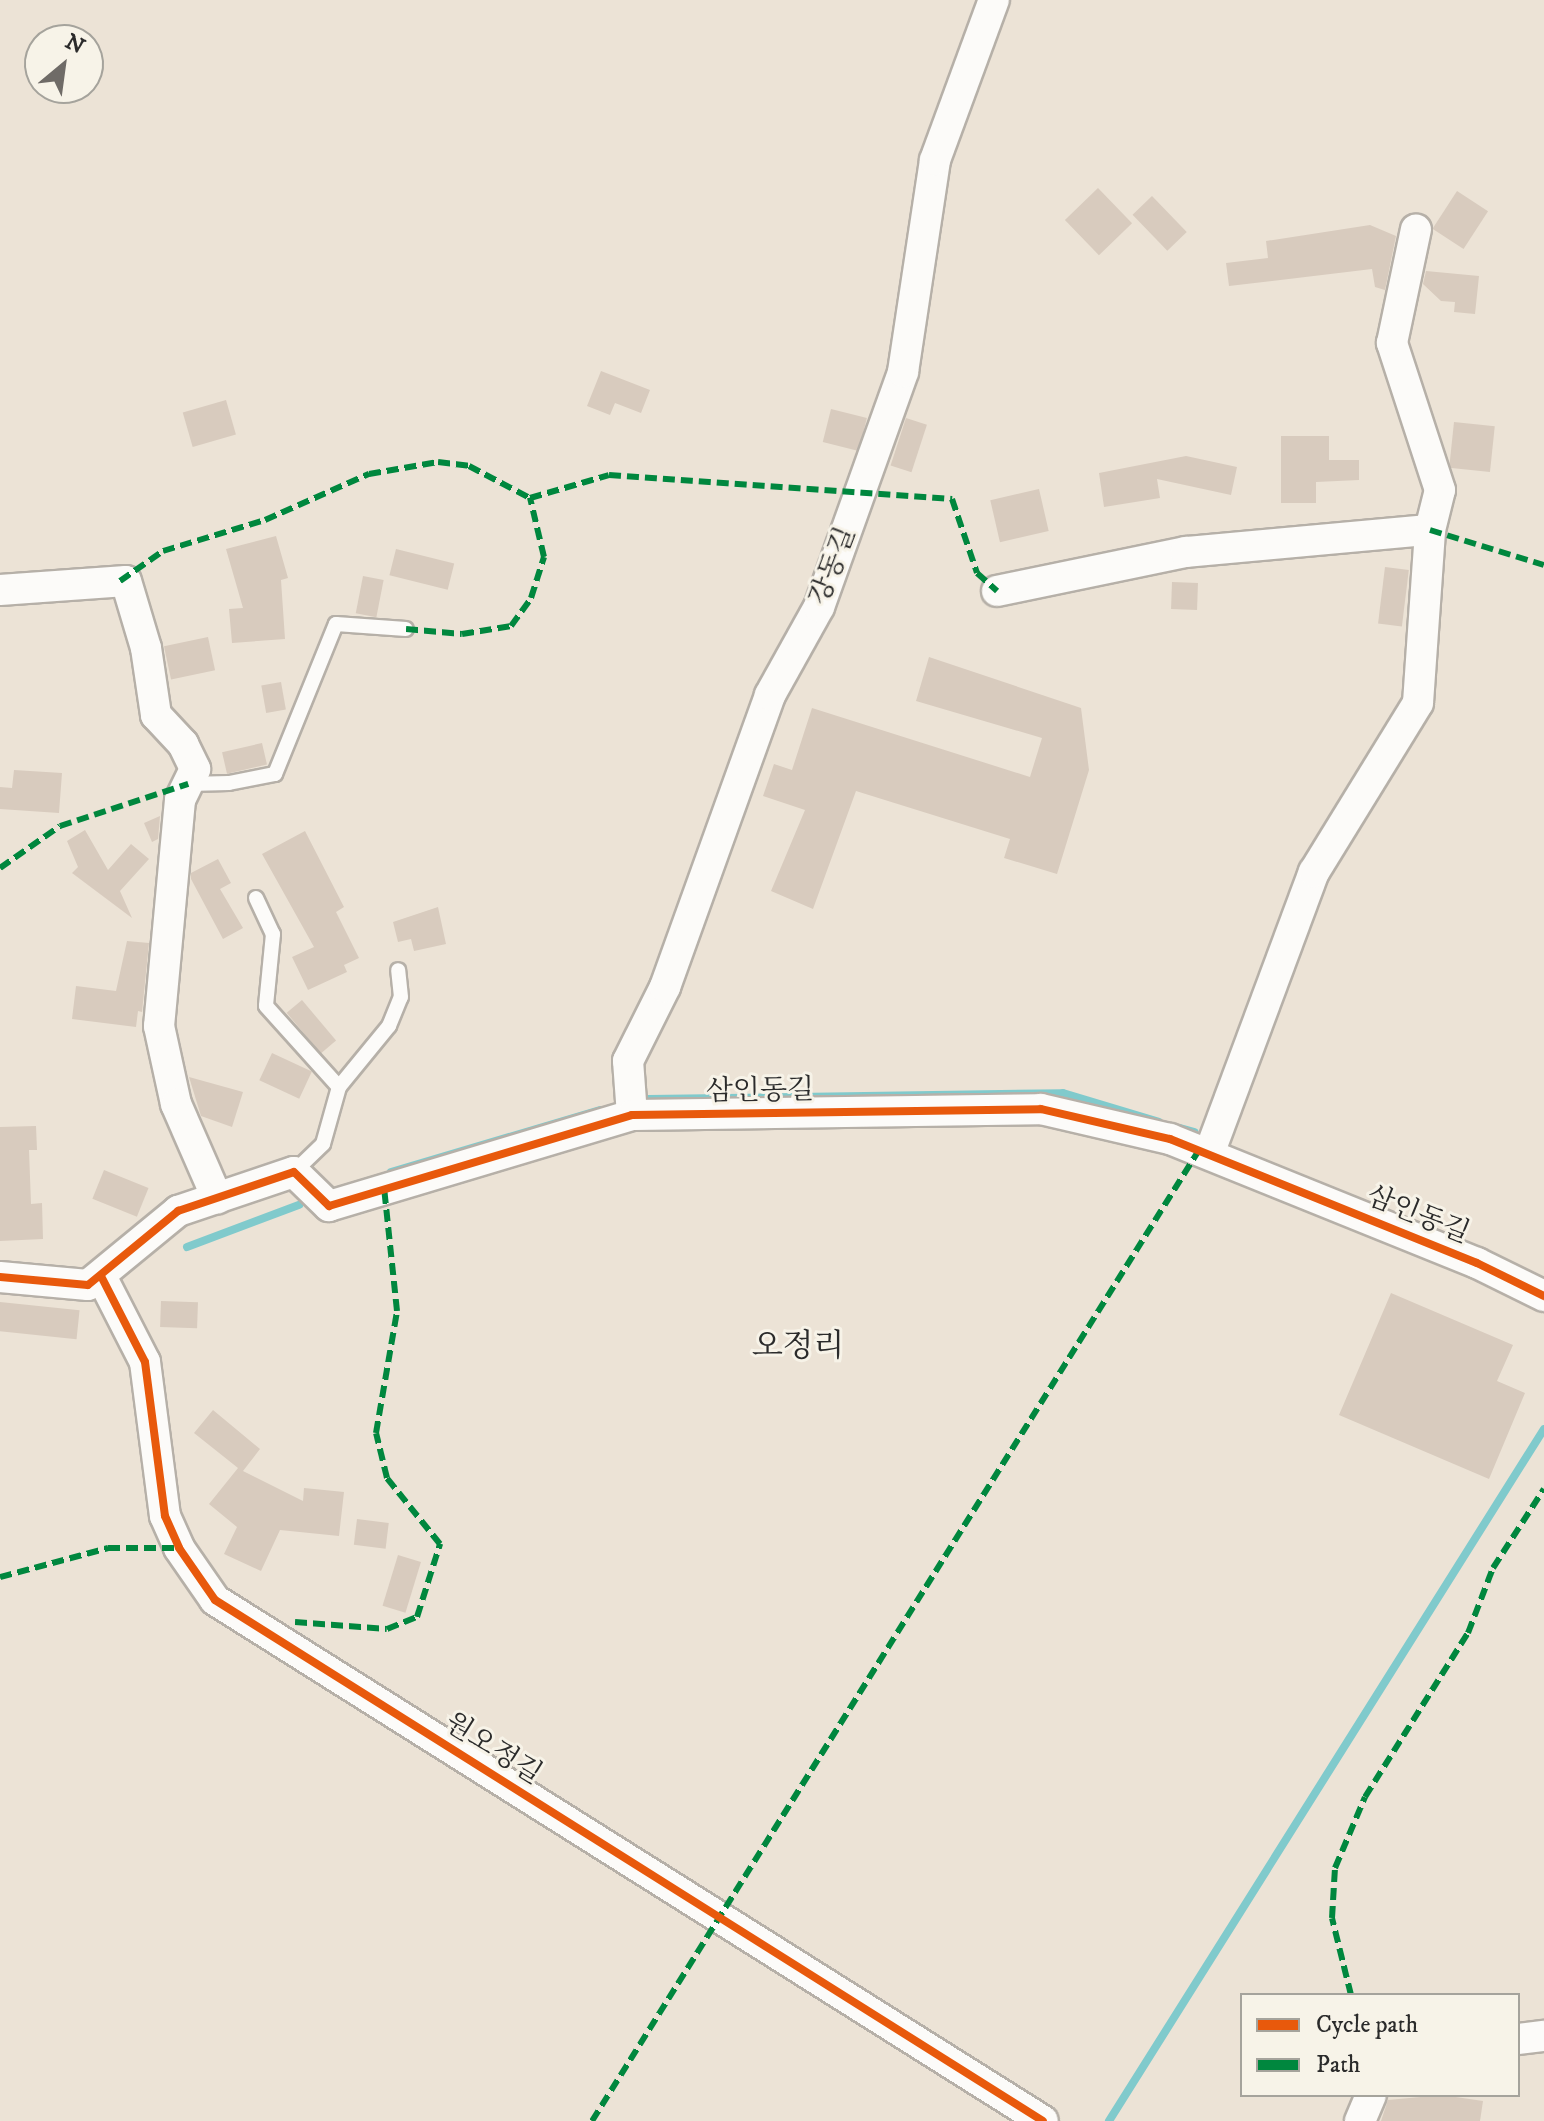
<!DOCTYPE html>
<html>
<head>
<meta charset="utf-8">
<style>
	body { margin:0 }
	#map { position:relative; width:1544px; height:2121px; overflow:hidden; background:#ece3d6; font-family:"IM FELL DW Pica","Noto Serif KR",serif }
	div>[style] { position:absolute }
	.stream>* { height:8px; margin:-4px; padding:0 4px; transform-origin:4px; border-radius:4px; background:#80cacc }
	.building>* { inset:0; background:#d8cbbe; transform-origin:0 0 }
	.roads { filter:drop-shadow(2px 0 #b6b0a8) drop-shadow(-2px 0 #b6b0a8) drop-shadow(0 2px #b6b0a8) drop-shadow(0 -2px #b6b0a8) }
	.service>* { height:14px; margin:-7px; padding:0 7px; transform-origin:7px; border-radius:7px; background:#fcfbf9 }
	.minor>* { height:30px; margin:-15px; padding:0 15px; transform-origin:15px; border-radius:15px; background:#fcfbf9 }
	.quiet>* { height:6px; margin-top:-3px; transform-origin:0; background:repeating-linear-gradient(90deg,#00873e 0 12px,transparent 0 18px) }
	.cycleway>* { height:8px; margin:-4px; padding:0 4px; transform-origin:4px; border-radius:4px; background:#e8590c }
	span { translate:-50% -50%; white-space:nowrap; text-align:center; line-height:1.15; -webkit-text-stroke:6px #f7f3e8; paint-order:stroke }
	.street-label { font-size:28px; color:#2b2b2b }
	.quarter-label { font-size:32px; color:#2b2b2b }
	.legend { position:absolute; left:1240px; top:1993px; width:280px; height:104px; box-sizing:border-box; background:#f7f3e8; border:2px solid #a5a39c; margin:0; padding:10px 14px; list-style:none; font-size:24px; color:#2b2b2b }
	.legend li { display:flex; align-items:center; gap:16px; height:40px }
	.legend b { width:40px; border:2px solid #a5a39c }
	.north { position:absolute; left:24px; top:24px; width:80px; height:80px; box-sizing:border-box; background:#f7f3e8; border:2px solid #a5a39c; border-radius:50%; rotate:29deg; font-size:22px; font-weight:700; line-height:32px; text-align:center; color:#2b2b2b }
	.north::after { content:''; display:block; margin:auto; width:28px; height:36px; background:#6f6b67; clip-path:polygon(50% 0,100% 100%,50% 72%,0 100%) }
</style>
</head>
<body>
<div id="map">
	<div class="stream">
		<div style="left:648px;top:1099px;width:415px;rotate:-0.8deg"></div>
		<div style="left:1063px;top:1093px;width:100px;rotate:16.8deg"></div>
		<div style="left:1180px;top:1128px;width:15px;rotate:16deg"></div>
		<div style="left:391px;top:1172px;width:218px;rotate:-16.5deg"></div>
		<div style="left:187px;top:1247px;width:120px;rotate:-20.6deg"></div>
		<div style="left:1109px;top:2121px;width:817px;rotate:-57.85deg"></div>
	</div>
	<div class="building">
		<div style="left:1098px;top:188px;width:49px;height:46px;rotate:46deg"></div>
		<div style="left:1457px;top:191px;width:37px;height:45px;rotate:33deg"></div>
		<div style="left:1152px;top:196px;width:50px;height:27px;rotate:46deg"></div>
		<div style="clip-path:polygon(1370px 225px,1396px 236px,1385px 290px,1375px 287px,1372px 269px,1229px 286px,1226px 263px,1268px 258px,1266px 241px)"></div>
		<div style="clip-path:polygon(1426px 271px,1479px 276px,1475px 314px,1454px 312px,1455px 302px,1441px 301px,1423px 284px)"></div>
		<div style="clip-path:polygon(601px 371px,650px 390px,641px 413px,615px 403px,610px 415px,587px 406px)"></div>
		<div style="left:226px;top:400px;width:36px;height:45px;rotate:74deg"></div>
		<div style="left:831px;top:409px;width:37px;height:34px;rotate:14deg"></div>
		<div style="left:906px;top:418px;width:22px;height:50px;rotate:18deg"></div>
		<div style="left:1454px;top:422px;width:41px;height:46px;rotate:6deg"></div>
		<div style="clip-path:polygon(1281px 436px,1329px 436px,1329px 460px,1359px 460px,1359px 480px,1316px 482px,1316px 503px,1281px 503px)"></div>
		<div style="clip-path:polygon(1186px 456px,1237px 467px,1231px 495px,1157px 479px,1160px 498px,1104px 507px,1099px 473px)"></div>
		<div style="left:1039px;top:489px;width:43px;height:50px;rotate:77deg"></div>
		<div style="clip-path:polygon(276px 536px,288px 578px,281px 580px,285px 639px,232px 643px,229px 609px,243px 608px,226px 549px)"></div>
		<div style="left:396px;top:549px;width:60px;height:27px;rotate:14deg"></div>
		<div style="left:1385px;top:567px;width:24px;height:57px;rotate:7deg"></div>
		<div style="left:363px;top:576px;width:21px;height:38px;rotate:11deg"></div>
		<div style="left:1172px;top:582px;width:26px;height:27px;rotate:2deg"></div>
		<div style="left:208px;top:637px;width:34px;height:45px;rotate:78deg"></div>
		<div style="clip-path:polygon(929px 657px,1081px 708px,1089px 770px,1057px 874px,1004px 858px,1010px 839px,856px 791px,813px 909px,771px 891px,805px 810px,763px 796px,774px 764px,792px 770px,812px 708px,1030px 777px,1042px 738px,916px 701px)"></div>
		<div style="left:281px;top:682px;width:28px;height:20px;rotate:80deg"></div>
		<div style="left:262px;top:743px;width:22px;height:41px;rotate:77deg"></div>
		<div style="clip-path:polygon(14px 770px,62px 773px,59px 813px,0 809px,0 787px,12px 788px)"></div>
		<div style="clip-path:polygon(160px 816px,158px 839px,152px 842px,144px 823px)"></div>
		<div style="clip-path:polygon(85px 830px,108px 870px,131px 844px,149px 859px,120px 891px,132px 918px,72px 873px,78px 867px,67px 841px)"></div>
		<div style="clip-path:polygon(305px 831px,344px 907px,336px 912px,359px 958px,344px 965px,347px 972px,308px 990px,292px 957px,314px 947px,262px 854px)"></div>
		<div style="clip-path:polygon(218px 859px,231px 883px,220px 889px,243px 928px,223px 939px,191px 879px,191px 873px)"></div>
		<div style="clip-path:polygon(438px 907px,446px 944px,414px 951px,411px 939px,398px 942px,393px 922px)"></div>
		<div style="clip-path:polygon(127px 941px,149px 943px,142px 1012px,138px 1011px,136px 1027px,72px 1019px,76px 986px,116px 991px)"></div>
		<div style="left:302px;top:1000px;width:53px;height:20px;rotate:50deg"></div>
		<div style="left:272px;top:1053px;width:44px;height:30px;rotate:25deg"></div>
		<div style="clip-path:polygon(189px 1077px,243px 1092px,232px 1127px,201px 1116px)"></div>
		<div style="clip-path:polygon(36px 1126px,37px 1150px,29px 1150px,31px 1204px,42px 1203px,43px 1239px,0 1241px,0 1127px)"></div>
		<div style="left:104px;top:1170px;width:48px;height:31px;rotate:22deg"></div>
		<div style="clip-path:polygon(1391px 1293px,1513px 1345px,1497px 1381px,1525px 1393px,1489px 1479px,1339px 1415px)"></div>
		<div style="left:161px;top:1301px;width:37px;height:26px;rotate:2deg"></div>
		<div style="left:0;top:1302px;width:80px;height:29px;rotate:6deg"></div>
		<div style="clip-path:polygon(213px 1410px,260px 1449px,243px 1471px,303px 1501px,304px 1488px,344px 1492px,339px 1536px,280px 1530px,261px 1571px,224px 1554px,237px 1527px,209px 1504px,238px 1468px,194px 1433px)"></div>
		<div style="left:357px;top:1519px;width:32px;height:26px;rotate:7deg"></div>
		<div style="left:398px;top:1555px;width:24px;height:53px;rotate:17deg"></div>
		<div style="clip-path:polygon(1442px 2095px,1483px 2101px,1480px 2121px,1381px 2121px,1388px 2100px)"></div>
	</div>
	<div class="roads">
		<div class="service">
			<div style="left:188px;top:784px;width:41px;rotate:-1.4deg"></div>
			<div style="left:229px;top:783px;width:47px;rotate:-11.1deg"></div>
			<div style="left:275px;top:774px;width:162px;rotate:-67.9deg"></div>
			<div style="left:336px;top:624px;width:70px;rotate:4.1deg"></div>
			<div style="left:256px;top:898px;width:40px;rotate:65deg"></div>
			<div style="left:273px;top:934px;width:72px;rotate:95.6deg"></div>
			<div style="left:266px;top:1006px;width:109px;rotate:48deg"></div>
			<div style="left:339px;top:1087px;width:59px;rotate:105.7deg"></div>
			<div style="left:323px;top:1144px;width:40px;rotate:136deg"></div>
			<div style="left:339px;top:1087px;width:79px;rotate:-50.7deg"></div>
			<div style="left:389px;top:1026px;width:31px;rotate:-68deg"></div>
			<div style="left:401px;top:997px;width:27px;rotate:-96deg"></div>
		</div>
		<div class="minor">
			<div style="left:0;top:590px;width:126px;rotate:-4.1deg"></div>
			<div style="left:126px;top:581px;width:70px;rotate:73.4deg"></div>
			<div style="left:146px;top:648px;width:68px;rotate:81.5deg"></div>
			<div style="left:156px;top:715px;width:40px;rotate:47deg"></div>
			<div style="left:183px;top:744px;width:28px;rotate:64deg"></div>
			<div style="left:195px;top:769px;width:34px;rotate:116deg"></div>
			<div style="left:180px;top:800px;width:227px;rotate:95.3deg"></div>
			<div style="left:159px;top:1026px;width:80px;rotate:77.7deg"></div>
			<div style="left:176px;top:1104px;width:103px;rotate:66.4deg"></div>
			<div style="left:997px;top:591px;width:193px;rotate:-11.7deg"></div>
			<div style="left:1186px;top:552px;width:245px;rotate:-5.2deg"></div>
			<div style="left:632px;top:1115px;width:54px;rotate:-94.2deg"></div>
			<div style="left:628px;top:1061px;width:83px;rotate:-63.4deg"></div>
			<div style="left:665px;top:987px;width:310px;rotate:-70.2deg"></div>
			<div style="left:770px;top:695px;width:101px;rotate:-60.9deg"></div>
			<div style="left:819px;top:607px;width:250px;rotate:-70.3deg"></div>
			<div style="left:903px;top:372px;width:214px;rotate:-81.4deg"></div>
			<div style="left:935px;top:160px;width:171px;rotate:-69.8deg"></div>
			<div style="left:1209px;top:1154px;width:301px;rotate:-69.6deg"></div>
			<div style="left:1314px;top:872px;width:198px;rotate:-58.4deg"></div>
			<div style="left:1418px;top:703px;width:173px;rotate:-86deg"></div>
			<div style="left:1430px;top:530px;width:41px;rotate:-76deg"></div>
			<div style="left:1440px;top:490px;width:155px;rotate:-108.1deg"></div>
			<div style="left:1392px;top:343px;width:116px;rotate:-78.1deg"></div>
			<div style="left:0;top:1277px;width:88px;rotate:5.2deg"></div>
			<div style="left:88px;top:1285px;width:117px;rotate:-39.4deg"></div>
			<div style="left:178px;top:1211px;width:122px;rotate:-18.6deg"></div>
			<div style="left:294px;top:1172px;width:49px;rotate:44.2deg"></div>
			<div style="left:329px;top:1206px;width:316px;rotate:-16.7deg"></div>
			<div style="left:632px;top:1115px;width:409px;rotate:-0.8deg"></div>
			<div style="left:1041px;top:1109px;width:132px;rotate:13.1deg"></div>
			<div style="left:1170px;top:1139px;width:331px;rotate:22deg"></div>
			<div style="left:1477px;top:1263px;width:75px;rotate:26.2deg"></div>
			<div style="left:102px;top:1278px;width:94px;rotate:62.9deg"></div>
			<div style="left:145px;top:1362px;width:155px;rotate:82.6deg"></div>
			<div style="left:165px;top:1516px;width:35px;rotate:66deg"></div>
			<div style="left:179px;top:1548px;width:63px;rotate:55.3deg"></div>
			<div style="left:215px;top:1600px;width:978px;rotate:32.18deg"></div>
			<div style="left:1518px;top:2039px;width:26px;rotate:-7deg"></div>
			<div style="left:1360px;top:2121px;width:28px;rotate:-67deg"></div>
		</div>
	</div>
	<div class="quiet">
		<div style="left:1430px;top:530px;width:119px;rotate:17.1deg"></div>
		<div style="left:120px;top:581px;width:52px;rotate:-34.9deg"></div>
		<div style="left:163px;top:551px;width:107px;rotate:-16.9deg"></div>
		<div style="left:265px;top:520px;width:114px;rotate:-23.9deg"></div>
		<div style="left:369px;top:474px;width:70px;rotate:-9.9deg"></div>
		<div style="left:438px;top:462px;width:31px;rotate:7deg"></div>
		<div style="left:469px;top:466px;width:69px;rotate:27.7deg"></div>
		<div style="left:530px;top:498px;width:82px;rotate:-16.2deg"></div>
		<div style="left:609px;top:475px;width:344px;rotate:4deg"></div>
		<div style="left:952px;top:499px;width:78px;rotate:71.3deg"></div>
		<div style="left:977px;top:573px;width:27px;rotate:42deg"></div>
		<div style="left:406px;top:629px;width:56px;rotate:5.1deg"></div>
		<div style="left:462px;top:634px;width:50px;rotate:-9.3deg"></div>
		<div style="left:511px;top:626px;width:34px;rotate:-54deg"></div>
		<div style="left:531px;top:598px;width:43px;rotate:-72.4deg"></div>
		<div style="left:544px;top:557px;width:61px;rotate:-103.3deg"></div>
		<div style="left:0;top:868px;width:73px;rotate:-35deg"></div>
		<div style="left:60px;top:826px;width:135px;rotate:-18.2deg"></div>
		<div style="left:0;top:1577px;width:112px;rotate:-15deg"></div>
		<div style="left:108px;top:1548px;width:71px"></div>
		<div style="left:295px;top:1622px;width:92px;rotate:4.4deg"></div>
		<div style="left:387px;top:1629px;width:32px;rotate:-22deg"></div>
		<div style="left:417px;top:1617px;width:77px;rotate:-72.5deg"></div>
		<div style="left:440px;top:1544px;width:85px;rotate:-128.8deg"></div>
		<div style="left:387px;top:1478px;width:46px;rotate:-103.7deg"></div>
		<div style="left:376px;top:1433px;width:124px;rotate:-80.2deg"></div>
		<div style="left:397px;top:1311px;width:124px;rotate:-96deg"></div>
		<div style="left:1351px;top:1995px;width:79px;rotate:-103.9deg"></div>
		<div style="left:1332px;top:1918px;width:50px;rotate:-86.6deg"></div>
		<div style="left:1335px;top:1868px;width:77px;rotate:-67.1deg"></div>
		<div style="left:1365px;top:1797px;width:194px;rotate:-57.9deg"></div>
		<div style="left:1468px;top:1633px;width:70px;rotate:-69deg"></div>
		<div style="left:1493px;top:1568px;width:94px;rotate:-57.2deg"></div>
		<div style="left:592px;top:2121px;width:1145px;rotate:-57.99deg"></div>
	</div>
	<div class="cycleway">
		<div style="left:0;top:1277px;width:88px;rotate:5.2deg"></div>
		<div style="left:88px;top:1285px;width:117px;rotate:-39.4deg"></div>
		<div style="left:178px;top:1211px;width:122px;rotate:-18.6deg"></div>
		<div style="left:294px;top:1172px;width:49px;rotate:44.2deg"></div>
		<div style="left:329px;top:1206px;width:316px;rotate:-16.7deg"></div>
		<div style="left:632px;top:1115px;width:409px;rotate:-0.8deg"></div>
		<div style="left:1041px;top:1109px;width:132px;rotate:13.1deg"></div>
		<div style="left:1170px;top:1139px;width:331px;rotate:22deg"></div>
		<div style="left:1477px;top:1263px;width:75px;rotate:26.2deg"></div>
		<div style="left:102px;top:1278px;width:94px;rotate:62.9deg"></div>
		<div style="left:145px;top:1362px;width:155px;rotate:82.6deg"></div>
		<div style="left:165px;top:1516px;width:35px;rotate:66deg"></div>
		<div style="left:179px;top:1548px;width:63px;rotate:55.3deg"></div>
		<div style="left:215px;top:1600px;width:978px;rotate:32.18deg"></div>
	</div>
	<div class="street-label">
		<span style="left:833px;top:566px;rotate:-69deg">강동길</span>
		<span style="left:760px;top:1091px;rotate:-1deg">삼인동길</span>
		<span style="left:1418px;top:1215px;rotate:22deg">삼인동길</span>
		<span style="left:493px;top:1749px;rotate:32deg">원오정길</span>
	</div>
	<div class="quarter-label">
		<span style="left:798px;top:1347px">오정리</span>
	</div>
	<ul class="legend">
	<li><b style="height:10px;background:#e8590c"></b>Cycle path</li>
	<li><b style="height:10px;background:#00873e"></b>Path</li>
	</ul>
	<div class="north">N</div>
</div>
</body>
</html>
